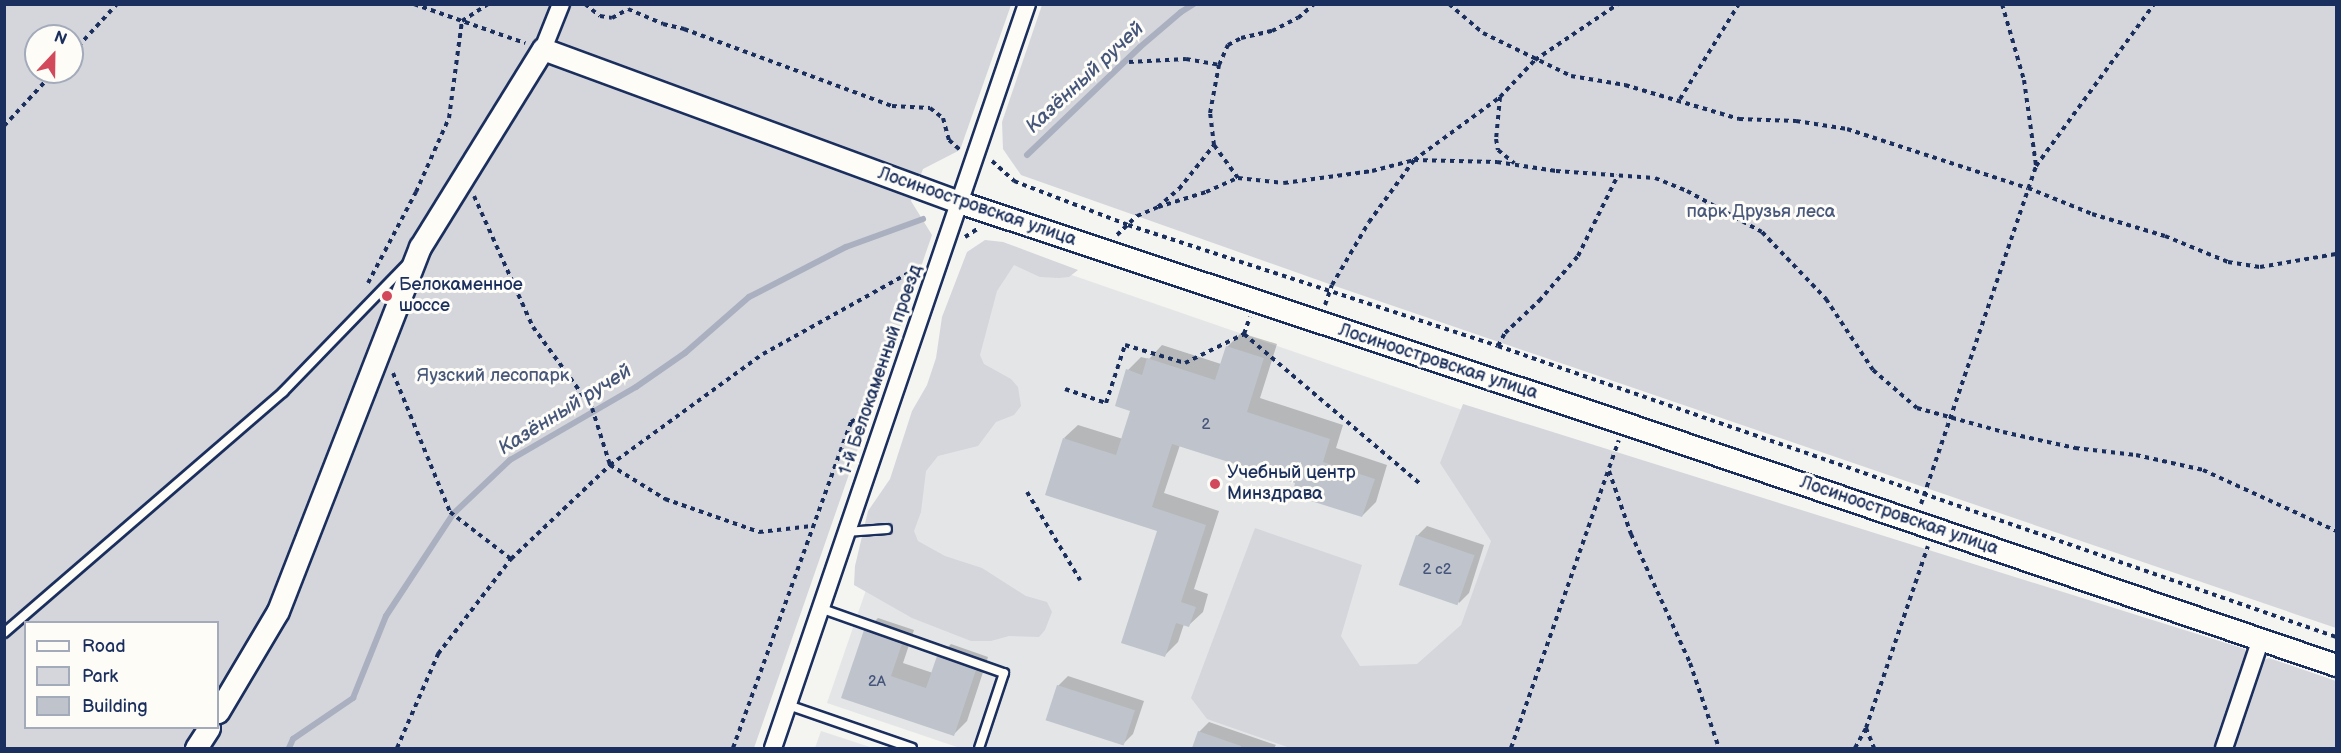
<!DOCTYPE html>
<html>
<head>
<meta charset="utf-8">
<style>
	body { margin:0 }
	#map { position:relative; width:2341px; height:753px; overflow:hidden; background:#f4f4f1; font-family:"Balsamiq Sans",sans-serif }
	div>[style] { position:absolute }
	.built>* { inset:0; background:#e4e5e6 }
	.green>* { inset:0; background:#d4d6db }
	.shadow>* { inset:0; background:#0003 }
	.stream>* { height:6px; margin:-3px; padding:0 3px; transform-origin:3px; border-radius:3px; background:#aab0bf }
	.building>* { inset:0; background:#bfc3cc; transform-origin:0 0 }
	.path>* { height:4px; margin-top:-2px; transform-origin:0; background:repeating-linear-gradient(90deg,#1b2f5e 0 4.5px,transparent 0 9px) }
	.roads { filter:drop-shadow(2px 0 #1b2f5e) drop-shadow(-2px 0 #1b2f5e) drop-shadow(0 2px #1b2f5e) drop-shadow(0 -2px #1b2f5e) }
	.service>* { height:8px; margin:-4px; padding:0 4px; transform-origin:4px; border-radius:4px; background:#fdfcf7 }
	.minor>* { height:16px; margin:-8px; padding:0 8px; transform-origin:8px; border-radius:8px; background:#fdfcf7 }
	.tertiary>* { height:21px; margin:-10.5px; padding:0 10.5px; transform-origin:10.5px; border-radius:10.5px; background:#fdfcf7 }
	.dots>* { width:16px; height:16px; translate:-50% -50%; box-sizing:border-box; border:3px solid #fdfcf7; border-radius:50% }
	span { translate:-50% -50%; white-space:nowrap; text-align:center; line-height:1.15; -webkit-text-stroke:6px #fdfcf7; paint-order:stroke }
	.number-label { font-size:15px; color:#44547a }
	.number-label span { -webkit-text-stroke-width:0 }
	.street-label { font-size:18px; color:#1b2f5e }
	.park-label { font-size:18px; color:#49597d }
	.poi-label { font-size:18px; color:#1b2f5e }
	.left { translate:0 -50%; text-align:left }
	.water-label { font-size:20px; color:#46567b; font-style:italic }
	.frame { position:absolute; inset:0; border:6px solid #1b2f5e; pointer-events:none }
	.legend { position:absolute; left:24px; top:621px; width:195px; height:108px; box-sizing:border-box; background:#fdfcf7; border:2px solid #a3aaba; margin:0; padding:8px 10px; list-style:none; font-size:18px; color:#1b2f5e }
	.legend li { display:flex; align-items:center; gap:12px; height:30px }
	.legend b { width:30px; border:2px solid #a3aaba }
	.north { position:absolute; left:24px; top:24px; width:60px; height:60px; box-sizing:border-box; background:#fdfcf7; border:2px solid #a3aaba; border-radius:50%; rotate:22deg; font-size:16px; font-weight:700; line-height:24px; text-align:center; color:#1b2f5e }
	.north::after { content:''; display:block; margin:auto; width:21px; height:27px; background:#d1495b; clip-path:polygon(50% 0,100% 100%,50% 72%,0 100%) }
</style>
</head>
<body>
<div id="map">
	<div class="built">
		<div style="clip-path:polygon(985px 245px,1543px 438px,1436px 748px,960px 748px,827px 703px)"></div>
		<div style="clip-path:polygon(821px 731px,873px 748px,815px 748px)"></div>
	</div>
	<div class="green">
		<div style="clip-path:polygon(evenodd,4px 5px,1011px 5px,960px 150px,923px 169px,911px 201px,932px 235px,754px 748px,5px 748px,4px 5px,36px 36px,72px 36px,72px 72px,36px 72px,36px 36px,4px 5px,26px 622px,218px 622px,218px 728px,26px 728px,26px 622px)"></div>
		<div style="clip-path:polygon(1042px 5px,2336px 5px,2336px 628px,1332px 285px,1021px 175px,1003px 149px,1002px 122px)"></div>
		<div style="clip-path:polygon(985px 240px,1003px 242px,1078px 270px,1069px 277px,1059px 278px,1040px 277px,1014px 265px,997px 291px,980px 355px,984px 364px,1011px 379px,1018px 387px,1021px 406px,1014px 415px,996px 422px,978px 446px,938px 456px,926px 471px,921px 512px,914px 531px,918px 541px,945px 556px,982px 568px,1026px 596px,1047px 602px,1052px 612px,1045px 630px,1039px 637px,1009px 636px,991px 641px,971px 641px,912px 618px,854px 585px,855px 566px,868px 511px,890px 479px,912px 411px,927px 385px,936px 358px,942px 317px,967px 252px)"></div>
		<div style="clip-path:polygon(1463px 404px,2245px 649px,2251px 665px,2269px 658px,2336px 681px,2336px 748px,1290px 748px,1207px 719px,1191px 698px,1255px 528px,1362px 565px,1341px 636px,1360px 666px,1417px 664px,1461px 625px,1491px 541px,1440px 463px)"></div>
	</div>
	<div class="shadow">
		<div style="clip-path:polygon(1241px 333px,1277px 344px,1260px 398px,1343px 425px,1336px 448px,1387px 465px,1376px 502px,1362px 516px,1297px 482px,1180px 445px,1164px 493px,1219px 511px,1194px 589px,1208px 594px,1203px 612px,1189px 625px,1184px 624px,1178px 642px,1164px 656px,1159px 530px,1064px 438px,1078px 425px,1123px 439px,1132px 410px,1128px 370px,1141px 357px,1149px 359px,1162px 345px,1221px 364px,1227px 347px)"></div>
		<div style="clip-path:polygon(1427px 526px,1484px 545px,1469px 593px,1459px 603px,1417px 536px)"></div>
		<div style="clip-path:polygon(878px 618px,914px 630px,903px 663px,933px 673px,938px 657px,951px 644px,988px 657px,967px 721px,954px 734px,843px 697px,865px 631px)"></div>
		<div style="clip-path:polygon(1068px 676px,1144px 701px,1133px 734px,1123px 744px,1058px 686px)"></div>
		<div style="clip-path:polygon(1209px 722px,1276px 745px,1274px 748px,1193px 748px,1199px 732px)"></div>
	</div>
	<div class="stream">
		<div style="left:1027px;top:155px;width:156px;rotate:-43.7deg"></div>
		<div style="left:1140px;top:47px;width:54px;rotate:-40.5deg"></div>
		<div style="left:1181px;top:12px;width:15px;rotate:-32deg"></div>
		<div style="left:289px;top:748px;width:10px;rotate:-66deg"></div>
		<div style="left:293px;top:739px;width:73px;rotate:-34.3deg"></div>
		<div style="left:353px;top:698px;width:88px;rotate:-68.1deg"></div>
		<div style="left:386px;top:616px;width:122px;rotate:-56.7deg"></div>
		<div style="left:453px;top:514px;width:79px;rotate:-43.5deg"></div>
		<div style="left:510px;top:460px;width:146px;rotate:-30.1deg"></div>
		<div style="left:636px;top:387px;width:60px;rotate:-34.8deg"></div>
		<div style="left:685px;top:353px;width:85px;rotate:-41.2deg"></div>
		<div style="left:749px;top:297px;width:109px;rotate:-27.3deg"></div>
		<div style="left:846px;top:247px;width:82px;rotate:-20deg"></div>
	</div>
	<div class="building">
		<div style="clip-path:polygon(1226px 346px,1264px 358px,1247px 412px,1330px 439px,1323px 462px,1375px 479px,1362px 517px,1292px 495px,1295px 483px,1172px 444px,1152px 507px,1206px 525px,1181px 602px,1196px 607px,1189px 627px,1176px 623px,1165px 657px,1121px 643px,1157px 531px,1045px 495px,1063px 438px,1116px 455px,1130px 411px,1115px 406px,1126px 369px,1142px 375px,1147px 358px,1215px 380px)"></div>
		<div style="left:1416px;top:535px;width:62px;height:53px;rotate:19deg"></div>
		<div style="clip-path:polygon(864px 630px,902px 644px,891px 676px,926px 688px,937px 656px,976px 670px,954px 736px,841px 698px)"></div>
		<div style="left:1057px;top:685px;width:82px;height:37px;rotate:18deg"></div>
		<div style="clip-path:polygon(1198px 731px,1241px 746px,1241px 748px,1192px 748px)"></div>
	</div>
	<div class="path">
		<div style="left:414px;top:4px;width:118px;rotate:19.4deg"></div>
		<div style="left:585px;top:4px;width:19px;rotate:39deg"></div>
		<div style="left:600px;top:16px;width:12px;rotate:9deg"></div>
		<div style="left:612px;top:18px;width:18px;rotate:-29deg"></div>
		<div style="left:628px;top:9px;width:38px;rotate:23deg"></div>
		<div style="left:663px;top:24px;width:22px;rotate:13deg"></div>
		<div style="left:684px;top:29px;width:222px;rotate:20.3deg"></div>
		<div style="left:892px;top:106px;width:38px;rotate:3deg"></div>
		<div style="left:930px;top:108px;width:16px;rotate:38deg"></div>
		<div style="left:943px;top:118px;width:23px;rotate:75deg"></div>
		<div style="left:949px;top:140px;width:15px;rotate:42deg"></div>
		<div style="left:1449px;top:4px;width:45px;rotate:40.5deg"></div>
		<div style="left:1483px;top:33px;width:98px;rotate:26deg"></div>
		<div style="left:1571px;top:76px;width:55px;rotate:9.5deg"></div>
		<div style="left:1625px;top:85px;width:119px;rotate:16.6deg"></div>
		<div style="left:1739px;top:119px;width:57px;rotate:2deg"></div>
		<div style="left:1796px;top:121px;width:52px;rotate:8.9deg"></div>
		<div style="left:1847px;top:129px;width:190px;rotate:18.1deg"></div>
		<div style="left:2028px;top:188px;width:69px;rotate:22.1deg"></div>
		<div style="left:2092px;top:214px;width:76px;rotate:16.8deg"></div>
		<div style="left:2165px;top:236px;width:68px;rotate:22.4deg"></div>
		<div style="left:2228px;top:262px;width:32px;rotate:9deg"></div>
		<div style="left:2260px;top:267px;width:77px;rotate:-9.7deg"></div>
		<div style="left:2002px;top:4px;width:79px;rotate:73.9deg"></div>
		<div style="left:2024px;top:80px;width:86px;rotate:82deg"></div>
		<div style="left:72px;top:53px;width:67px;rotate:-47.4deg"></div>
		<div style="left:1129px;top:62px;width:57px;rotate:-3deg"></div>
		<div style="left:1186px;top:59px;width:34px;rotate:10deg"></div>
		<div style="left:1500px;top:97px;width:42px;rotate:95.4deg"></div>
		<div style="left:1496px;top:139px;width:11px;rotate:80deg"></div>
		<div style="left:1498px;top:150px;width:21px;rotate:39deg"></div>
		<div style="left:1680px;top:99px;width:112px;rotate:-58.2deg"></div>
		<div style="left:4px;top:126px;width:74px;rotate:-47.2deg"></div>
		<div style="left:992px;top:161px;width:30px;rotate:42deg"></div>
		<div style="left:1014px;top:181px;width:122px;rotate:21.1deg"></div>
		<div style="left:1128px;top:225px;width:389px;rotate:18.1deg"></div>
		<div style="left:1498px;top:346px;width:887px;rotate:19.15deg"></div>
		<div style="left:1238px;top:178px;width:41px;rotate:-126deg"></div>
		<div style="left:1214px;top:145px;width:32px;rotate:-97deg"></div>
		<div style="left:1210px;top:113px;width:49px;rotate:-79.4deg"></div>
		<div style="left:1219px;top:65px;width:22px;rotate:-66deg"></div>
		<div style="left:1228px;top:45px;width:15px;rotate:-28deg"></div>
		<div style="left:1241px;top:38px;width:32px;rotate:-13deg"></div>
		<div style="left:1272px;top:31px;width:29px;rotate:-27deg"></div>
		<div style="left:1298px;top:18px;width:21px;rotate:-41deg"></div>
		<div style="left:474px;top:196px;width:144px;rotate:65.8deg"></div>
		<div style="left:533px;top:327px;width:100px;rotate:53.9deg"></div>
		<div style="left:592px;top:408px;width:60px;rotate:72.5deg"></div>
		<div style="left:610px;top:465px;width:65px;rotate:31.7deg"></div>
		<div style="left:665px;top:499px;width:100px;rotate:19.3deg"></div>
		<div style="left:759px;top:532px;width:53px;rotate:-6.5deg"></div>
		<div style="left:1158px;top:207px;width:50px;rotate:-17.4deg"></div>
		<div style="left:1206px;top:192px;width:35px;rotate:-24deg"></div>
		<div style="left:1238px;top:178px;width:46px;rotate:6.2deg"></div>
		<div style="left:1284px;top:183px;width:89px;rotate:-7.8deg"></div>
		<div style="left:1372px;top:171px;width:43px;rotate:-14.7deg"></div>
		<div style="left:1414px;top:160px;width:83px;rotate:1.4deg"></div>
		<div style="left:1497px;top:162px;width:60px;rotate:8.7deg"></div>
		<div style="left:1556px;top:171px;width:99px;rotate:4deg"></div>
		<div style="left:1655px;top:178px;width:35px;rotate:22deg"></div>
		<div style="left:1687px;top:191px;width:85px;rotate:28.7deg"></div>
		<div style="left:1762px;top:232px;width:93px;rotate:46.3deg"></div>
		<div style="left:1826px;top:299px;width:85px;rotate:56.5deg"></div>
		<div style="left:1873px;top:370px;width:58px;rotate:40.8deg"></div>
		<div style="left:1917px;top:408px;width:89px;rotate:15.6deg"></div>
		<div style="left:2003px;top:432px;width:74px;rotate:12.5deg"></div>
		<div style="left:2075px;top:448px;width:61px;rotate:6.5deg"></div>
		<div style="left:2136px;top:455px;width:69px;rotate:12.6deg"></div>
		<div style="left:2203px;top:470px;width:146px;rotate:24.6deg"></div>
		<div style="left:1117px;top:235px;width:28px;rotate:-44deg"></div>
		<div style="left:1137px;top:216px;width:23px;rotate:-23deg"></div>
		<div style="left:1158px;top:207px;width:28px;rotate:-41deg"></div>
		<div style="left:1179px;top:189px;width:56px;rotate:-51.5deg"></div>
		<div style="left:965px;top:237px;width:17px;rotate:-33deg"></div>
		<div style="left:368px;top:283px;width:103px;rotate:-62.2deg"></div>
		<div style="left:416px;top:192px;width:81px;rotate:-66deg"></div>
		<div style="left:449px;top:118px;width:98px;rotate:-82.4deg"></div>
		<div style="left:462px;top:21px;width:31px;rotate:-33deg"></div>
		<div style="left:1325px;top:305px;width:21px;rotate:-71deg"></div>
		<div style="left:1332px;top:285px;width:73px;rotate:-59.6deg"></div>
		<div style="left:1369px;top:222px;width:77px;rotate:-54deg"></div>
		<div style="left:1414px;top:160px;width:107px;rotate:-36.2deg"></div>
		<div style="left:1500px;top:97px;width:51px;rotate:-46.6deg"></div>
		<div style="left:1535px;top:60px;width:100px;rotate:-34deg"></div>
		<div style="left:1244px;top:334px;width:230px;rotate:40.4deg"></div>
		<div style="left:1498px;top:346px;width:15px;rotate:-62deg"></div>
		<div style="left:1505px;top:333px;width:47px;rotate:-43.3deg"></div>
		<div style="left:1539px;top:301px;width:60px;rotate:-49.1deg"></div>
		<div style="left:1578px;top:256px;width:90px;rotate:-63.7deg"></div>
		<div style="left:393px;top:373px;width:150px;rotate:67.7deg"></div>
		<div style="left:450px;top:512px;width:77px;rotate:37.6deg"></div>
		<div style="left:1065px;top:389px;width:43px;rotate:18.9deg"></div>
		<div style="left:1106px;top:403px;width:61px;rotate:-71.9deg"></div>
		<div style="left:1125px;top:345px;width:63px;rotate:16.7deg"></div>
		<div style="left:1185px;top:363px;width:66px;rotate:-26.2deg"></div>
		<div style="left:1244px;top:334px;width:18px;rotate:-71deg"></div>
		<div style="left:1609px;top:471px;width:67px;rotate:70.8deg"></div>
		<div style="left:1631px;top:534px;width:142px;rotate:65.4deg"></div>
		<div style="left:1690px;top:663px;width:90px;rotate:71.2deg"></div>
		<div style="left:1027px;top:492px;width:103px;rotate:58.9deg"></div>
		<div style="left:1921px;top:504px;width:357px;rotate:-71.2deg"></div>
		<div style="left:2036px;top:166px;width:200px;rotate:-53.9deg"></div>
		<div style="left:1866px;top:728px;width:22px;rotate:68deg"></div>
		<div style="left:397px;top:748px;width:103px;rotate:-66.4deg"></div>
		<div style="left:438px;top:654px;width:120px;rotate:-52.5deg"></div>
		<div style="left:511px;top:559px;width:137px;rotate:-43.5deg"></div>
		<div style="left:610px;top:465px;width:189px;rotate:-36deg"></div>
		<div style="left:763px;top:354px;width:179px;rotate:-29.1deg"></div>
		<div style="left:733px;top:748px;width:347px;rotate:-70.1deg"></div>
		<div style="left:851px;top:422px;width:22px;rotate:-30deg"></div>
		<div style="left:1511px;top:748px;width:326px;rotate:-70.7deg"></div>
		<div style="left:1855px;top:748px;width:23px;rotate:-61deg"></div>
		<div style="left:1866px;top:728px;width:192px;rotate:-71.2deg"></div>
	</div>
	<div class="roads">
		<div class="service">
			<div style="left:846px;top:532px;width:41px;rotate:-4.2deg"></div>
			<div style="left:820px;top:608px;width:195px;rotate:19.5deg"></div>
			<div style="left:1004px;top:673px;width:79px;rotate:108.4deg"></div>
			<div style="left:4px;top:633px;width:369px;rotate:-40.8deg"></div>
			<div style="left:283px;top:392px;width:177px;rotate:-45.9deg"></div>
			<div style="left:788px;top:705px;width:131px;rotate:19.1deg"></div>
		</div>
		<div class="minor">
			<div style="left:543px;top:49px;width:48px;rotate:-68.2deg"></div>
			<div style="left:773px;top:748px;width:786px;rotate:-71.15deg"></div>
			<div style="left:2224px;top:748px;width:115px;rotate:-71.3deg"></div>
		</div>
		<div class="tertiary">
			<div style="left:218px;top:712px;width:117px;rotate:-59.3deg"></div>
			<div style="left:278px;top:611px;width:391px;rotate:-68.7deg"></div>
			<div style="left:420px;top:247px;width:233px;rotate:-58.2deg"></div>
			<div style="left:543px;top:49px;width:443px;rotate:20.2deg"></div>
			<div style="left:959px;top:202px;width:701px;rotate:18.38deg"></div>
			<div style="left:1624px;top:423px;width:752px;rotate:18.77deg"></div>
			<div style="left:196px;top:748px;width:24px;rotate:-57deg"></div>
		</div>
	</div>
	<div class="dots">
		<div style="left:387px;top:296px;background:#d1495b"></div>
		<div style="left:1215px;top:484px;background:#d1495b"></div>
	</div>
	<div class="number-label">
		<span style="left:1206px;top:425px">2</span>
		<span style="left:1437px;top:570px">2 с2</span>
		<span style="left:877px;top:682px">2А</span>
	</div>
	<div class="street-label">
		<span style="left:977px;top:207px;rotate:19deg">Лосиноостровская улица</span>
		<span style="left:1438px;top:362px;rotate:18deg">Лосиноостровская улица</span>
		<span style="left:881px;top:370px;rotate:-71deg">1-й Белокаменный проезд</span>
		<span style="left:1899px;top:516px;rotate:19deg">Лосиноостровская улица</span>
	</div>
	<div class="park-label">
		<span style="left:1761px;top:212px">парк Друзья леса</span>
		<span style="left:493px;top:376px">Яузский лесопарк</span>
	</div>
	<div class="poi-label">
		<span class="left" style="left:399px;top:296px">Белокаменное<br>шоссе</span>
		<span class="left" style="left:1227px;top:484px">Учебный центр<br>Минздрава</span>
	</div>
	<div class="water-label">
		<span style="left:1085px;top:78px;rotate:-43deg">Казённый ручей</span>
		<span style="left:565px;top:410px;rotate:-32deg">Казённый ручей</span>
	</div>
	<div class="frame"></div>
	<ul class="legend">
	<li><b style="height:8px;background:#fdfcf7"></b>Road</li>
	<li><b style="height:16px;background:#d4d6db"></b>Park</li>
	<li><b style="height:16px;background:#bfc3cc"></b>Building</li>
	</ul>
	<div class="north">N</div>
</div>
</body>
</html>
